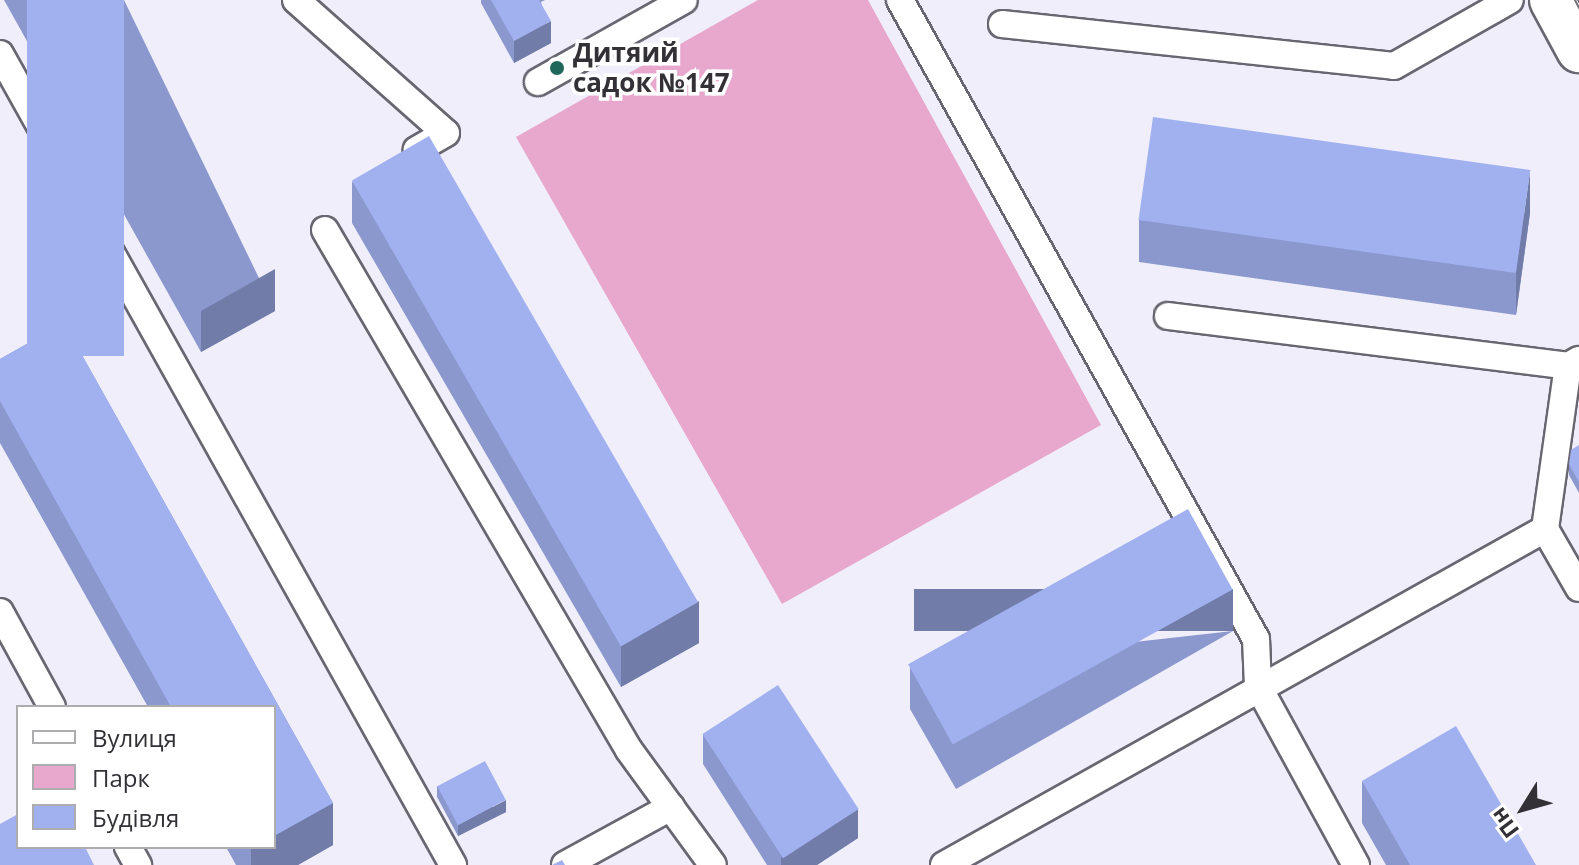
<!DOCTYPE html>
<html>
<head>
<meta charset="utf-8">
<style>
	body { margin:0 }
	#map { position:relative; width:1579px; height:865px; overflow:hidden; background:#f0eefa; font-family:"Open Sans",sans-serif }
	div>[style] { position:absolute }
	.green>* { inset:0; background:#e8a7cc }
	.roads { filter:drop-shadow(2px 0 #686670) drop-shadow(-2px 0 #686670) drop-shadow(0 2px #686670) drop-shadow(0 -2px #686670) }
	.service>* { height:26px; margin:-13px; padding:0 13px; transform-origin:13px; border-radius:13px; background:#fff }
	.secondary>* { height:44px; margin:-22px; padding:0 22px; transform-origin:22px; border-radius:22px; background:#fff }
	.tram>* { height:2px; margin:-1px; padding:0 1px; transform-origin:1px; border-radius:1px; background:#737178 }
	.wall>* { inset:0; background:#8a98ce }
	.shaded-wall>* { inset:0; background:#717ca8; transform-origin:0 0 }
	.building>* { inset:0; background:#a1b1f0; transform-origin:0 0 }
	.dots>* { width:22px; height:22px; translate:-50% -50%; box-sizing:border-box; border:4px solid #fff; border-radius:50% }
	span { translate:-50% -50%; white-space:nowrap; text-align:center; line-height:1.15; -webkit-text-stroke:7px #fff; paint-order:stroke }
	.poi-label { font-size:26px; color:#333136; font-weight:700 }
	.left { translate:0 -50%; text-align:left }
	.legend { position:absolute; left:16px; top:705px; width:260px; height:144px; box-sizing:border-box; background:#fff; border:2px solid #adadaf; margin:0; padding:10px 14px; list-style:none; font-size:24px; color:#333136 }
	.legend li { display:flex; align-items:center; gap:16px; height:40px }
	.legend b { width:40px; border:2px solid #adadaf }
	.north { position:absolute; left:1483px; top:769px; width:80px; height:80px; -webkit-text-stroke:6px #fff; paint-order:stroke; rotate:233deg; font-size:22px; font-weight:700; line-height:32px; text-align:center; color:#333136 }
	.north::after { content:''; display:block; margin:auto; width:28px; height:36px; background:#333136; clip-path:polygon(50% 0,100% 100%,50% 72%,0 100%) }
</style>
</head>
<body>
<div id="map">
	<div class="green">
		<div style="clip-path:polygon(758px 0,868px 0,1101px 425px,782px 604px,516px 137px)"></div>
	</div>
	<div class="roads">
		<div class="service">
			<div style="left:296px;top:0;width:200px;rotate:41.6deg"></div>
			<div style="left:446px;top:133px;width:34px;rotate:150deg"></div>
			<div style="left:900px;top:0;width:731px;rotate:60.88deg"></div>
			<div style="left:1256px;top:639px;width:47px;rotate:87.6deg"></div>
			<div style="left:1258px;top:686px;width:204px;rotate:61.3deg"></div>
			<div style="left:1002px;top:24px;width:394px;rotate:6.1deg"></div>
			<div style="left:1394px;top:66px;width:133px;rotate:-29.6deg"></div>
			<div style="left:0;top:54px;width:929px;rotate:60.81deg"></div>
			<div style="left:538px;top:82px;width:167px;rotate:-29.3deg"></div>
			<div style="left:325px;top:230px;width:602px;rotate:59.69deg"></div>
			<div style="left:629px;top:750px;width:142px;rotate:53.9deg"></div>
			<div style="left:1168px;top:316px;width:403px;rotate:7.1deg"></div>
			<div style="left:1545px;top:529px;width:68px;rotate:60deg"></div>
			<div style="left:0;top:612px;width:108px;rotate:61.3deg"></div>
			<div style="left:128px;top:847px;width:21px;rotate:61deg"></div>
			<div style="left:565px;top:865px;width:121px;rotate:-28.7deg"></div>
			<div style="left:944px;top:865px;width:689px;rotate:-29.21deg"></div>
			<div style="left:1545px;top:529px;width:165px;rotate:-82deg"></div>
			<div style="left:1568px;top:366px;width:13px;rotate:-29deg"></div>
		</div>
		<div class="secondary">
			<div style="left:1552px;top:0;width:57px;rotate:61.6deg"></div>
		</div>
	</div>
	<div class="tram">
		<div style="left:1575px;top:0;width:9px;rotate:63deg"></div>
	</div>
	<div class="wall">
		<div style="clip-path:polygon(4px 0,124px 0,275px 311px,201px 352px)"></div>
		<div style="clip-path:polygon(481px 0,545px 0,541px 2px,551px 43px,514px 63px,481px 3px)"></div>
		<div style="clip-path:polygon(352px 181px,699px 643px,621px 687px,352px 223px)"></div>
		<div style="clip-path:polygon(1530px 213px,1516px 315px,1139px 262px,1139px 220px)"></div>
		<div style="clip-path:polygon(64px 323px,333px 803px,333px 845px,298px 865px,236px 865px,226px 847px,274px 847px,274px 707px,148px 707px,0 443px,0 359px)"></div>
		<div style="clip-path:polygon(1579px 445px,1579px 493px,1569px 475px,1569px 464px)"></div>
		<div style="clip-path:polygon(1233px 631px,956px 789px,910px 709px,910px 667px)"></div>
		<div style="clip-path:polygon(703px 734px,858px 838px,817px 865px,767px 865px,703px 764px)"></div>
		<div style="clip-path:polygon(1362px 781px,1536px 865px,1386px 865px,1362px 823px)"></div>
		<div style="clip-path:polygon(437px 786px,506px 812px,458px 836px,437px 797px)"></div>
	</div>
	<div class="shaded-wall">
		<div style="clip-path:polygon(551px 21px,551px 43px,514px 63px,514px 41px)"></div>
		<div style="clip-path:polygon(1530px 171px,1530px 213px,1516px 315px,1516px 273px)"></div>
		<div style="clip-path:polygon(275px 269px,275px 311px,201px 352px,201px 311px)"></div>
		<div style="left:1233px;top:589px;width:42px;height:319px;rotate:90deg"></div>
		<div style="clip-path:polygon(699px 601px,699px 643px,621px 687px,621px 646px)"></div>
		<div style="clip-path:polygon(506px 800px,506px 812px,458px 836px,458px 825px)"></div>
		<div style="clip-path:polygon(333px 803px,333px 845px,298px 865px,251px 865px,251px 849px,255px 847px,274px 847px,274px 836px)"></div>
		<div style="clip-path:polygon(858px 809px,858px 838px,817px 865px,781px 865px,781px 858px)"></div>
	</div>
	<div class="building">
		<div style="left:27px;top:0;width:97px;height:356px"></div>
		<div style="clip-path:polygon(491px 0,539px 0,551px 21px,514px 41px)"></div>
		<div style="left:1153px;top:117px;width:381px;height:104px;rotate:8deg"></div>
		<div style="left:429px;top:136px;width:538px;height:89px;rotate:60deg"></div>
		<div style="clip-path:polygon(64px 323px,333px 803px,274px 836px,274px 707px,171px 707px,0 401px,0 359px)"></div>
		<div style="clip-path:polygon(1579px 445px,1579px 482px,1569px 464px,1571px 450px)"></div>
		<div style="left:1188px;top:509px;width:92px;height:320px;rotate:61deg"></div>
		<div style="left:778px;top:685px;width:148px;height:90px;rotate:57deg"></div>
		<div style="clip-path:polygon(1456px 726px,1536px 865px,1410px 865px,1362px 781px)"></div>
		<div style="left:485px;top:761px;width:44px;height:54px;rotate:62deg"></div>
		<div style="clip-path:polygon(18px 814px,18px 847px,85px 847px,94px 865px,0 865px,0 824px)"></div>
		<div style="clip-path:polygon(562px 860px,565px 865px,552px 865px)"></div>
	</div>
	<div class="dots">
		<div style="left:557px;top:68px;background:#20675b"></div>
	</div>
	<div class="poi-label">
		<span class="left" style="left:573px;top:68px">Дитяий<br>садок №147</span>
	</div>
	<ul class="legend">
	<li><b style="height:10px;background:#fff"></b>Вулиця</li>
	<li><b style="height:22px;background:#e8a7cc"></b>Парк</li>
	<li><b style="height:22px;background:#a1b1f0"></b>Будівля</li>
	</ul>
	<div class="north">Пн</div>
</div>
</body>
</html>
